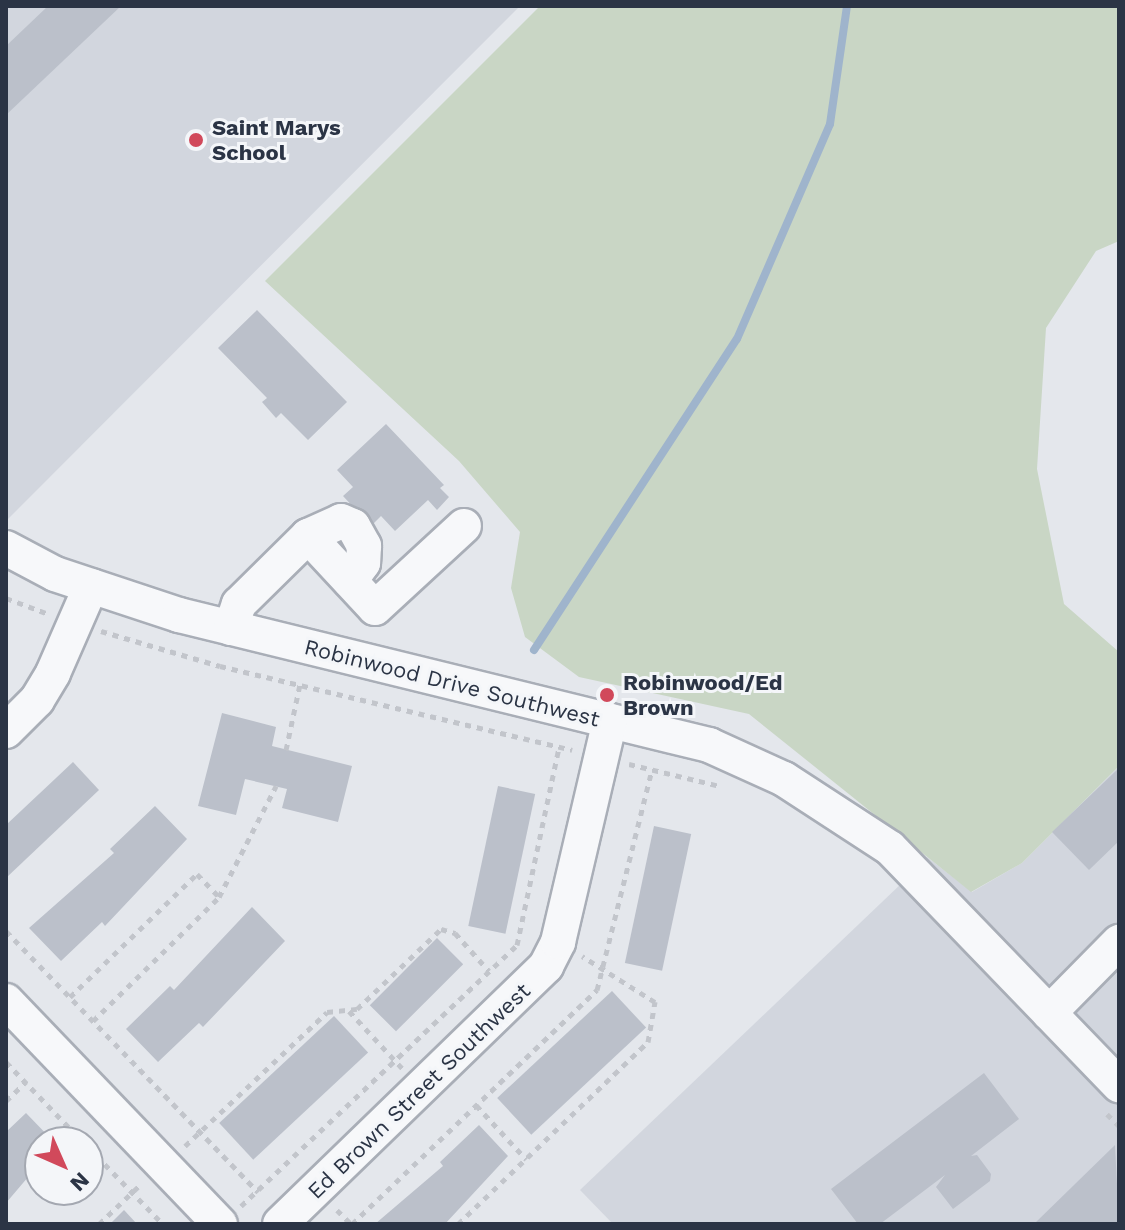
<!DOCTYPE html>
<html>
<head>
<meta charset="utf-8">
<style>
	body { margin:0 }
	#map { position:relative; width:1125px; height:1230px; overflow:hidden; background:#e4e7ec; font-family:"Work Sans",sans-serif }
	div>[style] { position:absolute }
	.built>* { inset:0; background:#d2d6de }
	.green>* { inset:0; background:#c9d6c5 }
	.stream>* { height:8px; margin:-4px; padding:0 4px; transform-origin:4px; border-radius:4px; background:#9fb4cc }
	.building>* { inset:0; background:#bbc0ca; transform-origin:0 0 }
	.path>* { height:5px; margin-top:-2.5px; transform-origin:0; background:repeating-linear-gradient(90deg,#c2c5cb 0 6px,transparent 0 12px) }
	.roads { filter:drop-shadow(2px 0 #a9aeb7) drop-shadow(-2px 0 #a9aeb7) drop-shadow(0 2px #a9aeb7) drop-shadow(0 -2px #a9aeb7) }
	.minor>* { height:34px; margin:-17px; padding:0 17px; transform-origin:17px; border-radius:17px; background:#f7f8fa }
	.dots>* { width:22px; height:22px; translate:-50% -50%; box-sizing:border-box; border:4px solid #f4f6f9; border-radius:50% }
	span { translate:-50% -50%; white-space:nowrap; text-align:center; line-height:1.15; -webkit-text-stroke:6px #f4f6f9; paint-order:stroke }
	.poi-label { font-size:22px; color:#2b3445; font-weight:700 }
	.left { translate:0 -50%; text-align:left }
	.street-label { font-size:22px; color:#2b3445 }
	.frame { position:absolute; inset:0; border:8px solid #2b3445; pointer-events:none }
	.north { position:absolute; left:24px; top:1126px; width:80px; height:80px; box-sizing:border-box; background:#f4f6f9; border:2px solid #a4a8b1; border-radius:50%; rotate:135deg; font-size:22px; font-weight:700; line-height:32px; text-align:center; color:#2b3445 }
	.north::after { content:''; display:block; margin:auto; width:28px; height:36px; background:#d1495b; clip-path:polygon(50% 0,100% 100%,50% 72%,0 100%) }
</style>
</head>
<body>
<div id="map">
	<div class="built">
		<div style="clip-path:polygon(6px 6px,520px 6px,6px 521px)"></div>
		<div style="clip-path:polygon(1119px 766px,1119px 1065px,922px 862px,927px 857px,972px 892px,1022px 863px)"></div>
		<div style="clip-path:polygon(903px 882px,1119px 1105px,1119px 1224px,613px 1224px,580px 1190px)"></div>
	</div>
	<div class="green">
		<div style="clip-path:polygon(540px 6px,1119px 6px,1119px 241px,1096px 251px,1046px 328px,1037px 469px,1064px 604px,1119px 652px,1119px 766px,1022px 863px,971px 892px,749px 714px,579px 677px,525px 637px,511px 588px,520px 532px,459px 461px,265px 281px)"></div>
	</div>
	<div class="stream">
		<div style="left:534px;top:650px;width:371px;rotate:-56.9deg"></div>
		<div style="left:737px;top:339px;width:234px;rotate:-66.6deg"></div>
		<div style="left:830px;top:124px;width:119px;rotate:-81.8deg"></div>
	</div>
	<div class="building">
		<div style="clip-path:polygon(48px 6px,121px 6px,6px 115px,6px 46px)"></div>
		<div style="clip-path:polygon(257px 310px,347px 402px,308px 440px,281px 413px,276px 418px,262px 402px,267px 398px,218px 348px)"></div>
		<div style="clip-path:polygon(386px 424px,444px 485px,440px 488px,449px 497px,437px 510px,428px 500px,395px 531px,381px 516px,371px 526px,343px 496px,353px 487px,337px 470px)"></div>
		<div style="clip-path:polygon(222px 713px,276px 727px,272px 746px,352px 766px,338px 822px,282px 808px,287px 789px,245px 779px,236px 815px,198px 806px)"></div>
		<div style="clip-path:polygon(73px 762px,99px 790px,6px 878px,6px 825px)"></div>
		<div style="clip-path:polygon(1119px 768px,1119px 841px,1089px 870px,1052px 832px)"></div>
		<div style="left:498px;top:786px;width:38px;height:143px;rotate:12deg"></div>
		<div style="clip-path:polygon(155px 806px,187px 839px,105px 926px,102px 922px,61px 961px,29px 928px,114px 853px,110px 849px)"></div>
		<div style="left:654px;top:826px;width:38px;height:140px;rotate:12deg"></div>
		<div style="clip-path:polygon(252px 907px,285px 941px,203px 1027px,199px 1023px,158px 1062px,126px 1029px,170px 986px,174px 990px)"></div>
		<div style="left:437px;top:938px;width:37px;height:95px;rotate:45deg"></div>
		<div style="left:612px;top:991px;width:50px;height:157px;rotate:47deg"></div>
		<div style="left:334px;top:1016px;width:50px;height:157px;rotate:47deg"></div>
		<div style="clip-path:polygon(984px 1073px,1019px 1119px,971px 1156px,977px 1155px,991px 1174px,990px 1181px,953px 1209px,936px 1187px,945px 1175px,880px 1224px,858px 1224px,831px 1189px)"></div>
		<div style="clip-path:polygon(26px 1113px,54px 1142px,40px 1142px,40px 1163px,6px 1203px,6px 1132px)"></div>
		<div style="clip-path:polygon(479px 1125px,508px 1156px,445px 1224px,375px 1224px,443px 1166px,440px 1162px)"></div>
		<div style="clip-path:polygon(1115px 1145px,1119px 1224px,1034px 1224px)"></div>
		<div style="clip-path:polygon(124px 1210px,137px 1224px,110px 1224px)"></div>
	</div>
	<div class="path">
		<div style="left:6px;top:598px;width:43px;rotate:20.6deg"></div>
		<div style="left:101px;top:631px;width:124px;rotate:16.4deg"></div>
		<div style="left:220px;top:666px;width:362px;rotate:13.4deg"></div>
		<div style="left:286px;top:750px;width:67px;rotate:-78deg"></div>
		<div style="left:629px;top:764px;width:94px;rotate:13.6deg"></div>
		<div style="left:6px;top:931px;width:363px;rotate:46deg"></div>
		<div style="left:70px;top:997px;width:177px;rotate:-44.1deg"></div>
		<div style="left:197px;top:874px;width:32px;rotate:46deg"></div>
		<div style="left:349px;top:1011px;width:78px;rotate:47.1deg"></div>
		<div style="left:93px;top:1021px;width:177px;rotate:-44.5deg"></div>
		<div style="left:219px;top:897px;width:125px;rotate:-62.8deg"></div>
		<div style="left:6px;top:1062px;width:111px;rotate:46.1deg"></div>
		<div style="left:6px;top:1101px;width:28px;rotate:-44deg"></div>
		<div style="left:476px;top:1105px;width:74px;rotate:47.2deg"></div>
		<div style="left:1107px;top:1114px;width:17px;rotate:45deg"></div>
		<div style="left:185px;top:1146px;width:195px;rotate:-43.3deg"></div>
		<div style="left:327px;top:1012px;width:30px;rotate:-6deg"></div>
		<div style="left:357px;top:1009px;width:116px;rotate:-43.6deg"></div>
		<div style="left:441px;top:929px;width:15px;rotate:16deg"></div>
		<div style="left:455px;top:933px;width:51px;rotate:48.2deg"></div>
		<div style="left:88px;top:1147px;width:107px;rotate:45.8deg"></div>
		<div style="left:241px;top:1206px;width:380px;rotate:-43.4deg"></div>
		<div style="left:517px;top:945px;width:202px;rotate:-78deg"></div>
		<div style="left:337px;top:1210px;width:20px;rotate:45deg"></div>
		<div style="left:99px;top:1224px;width:58px;rotate:-43.6deg"></div>
		<div style="left:352px;top:1224px;width:339px;rotate:-43.7deg"></div>
		<div style="left:597px;top:990px;width:228px;rotate:-76deg"></div>
		<div style="left:458px;top:1224px;width:263px;rotate:-43.8deg"></div>
		<div style="left:648px;top:1042px;width:41px;rotate:-80.1deg"></div>
		<div style="left:655px;top:1002px;width:86px;rotate:-147.8deg"></div>
	</div>
	<div class="roads">
		<div class="minor">
			<div style="left:308px;top:536px;width:36px;rotate:-24deg"></div>
			<div style="left:341px;top:521px;width:13px;rotate:23deg"></div>
			<div style="left:353px;top:526px;width:23px;rotate:61deg"></div>
			<div style="left:364px;top:546px;width:17px;rotate:93deg"></div>
			<div style="left:363px;top:563px;width:22px;rotate:126deg"></div>
			<div style="left:6px;top:548px;width:55px;rotate:28deg"></div>
			<div style="left:55px;top:574px;width:131px;rotate:18.3deg"></div>
			<div style="left:179px;top:615px;width:546px;rotate:13.78deg"></div>
			<div style="left:709px;top:745px;width:82px;rotate:24.4deg"></div>
			<div style="left:784px;top:779px;width:126px;rotate:33.1deg"></div>
			<div style="left:890px;top:848px;width:330px;rotate:46deg"></div>
			<div style="left:231px;top:628px;width:25px;rotate:-72deg"></div>
			<div style="left:239px;top:604px;width:97px;rotate:-44.6deg"></div>
			<div style="left:308px;top:536px;width:98px;rotate:47.1deg"></div>
			<div style="left:375px;top:608px;width:121px;rotate:-42.7deg"></div>
			<div style="left:6px;top:731px;width:44px;rotate:-45deg"></div>
			<div style="left:37px;top:700px;width:31px;rotate:-59deg"></div>
			<div style="left:53px;top:673px;width:95px;rotate:-66.4deg"></div>
			<div style="left:6px;top:1001px;width:309px;rotate:46.2deg"></div>
			<div style="left:1049px;top:1013px;width:100px;rotate:-45.4deg"></div>
			<div style="left:280px;top:1224px;width:371px;rotate:-44.1deg"></div>
			<div style="left:546px;top:966px;width:27px;rotate:-63deg"></div>
			<div style="left:558px;top:942px;width:227px;rotate:-76.8deg"></div>
		</div>
	</div>
	<div class="dots">
		<div style="left:196px;top:140px;background:#d1495b"></div>
		<div style="left:607px;top:695px;background:#d1495b"></div>
	</div>
	<div class="poi-label">
		<span class="left" style="left:212px;top:140px">Saint Marys<br>School</span>
		<span class="left" style="left:623px;top:695px">Robinwood/Ed<br>Brown</span>
	</div>
	<div class="street-label">
		<span style="left:452px;top:683px;rotate:14deg">Robinwood Drive Southwest</span>
		<span style="left:419px;top:1091px;rotate:-44deg">Ed Brown Street Southwest</span>
	</div>
	<div class="frame"></div>
	<div class="north">N</div>
</div>
</body>
</html>
